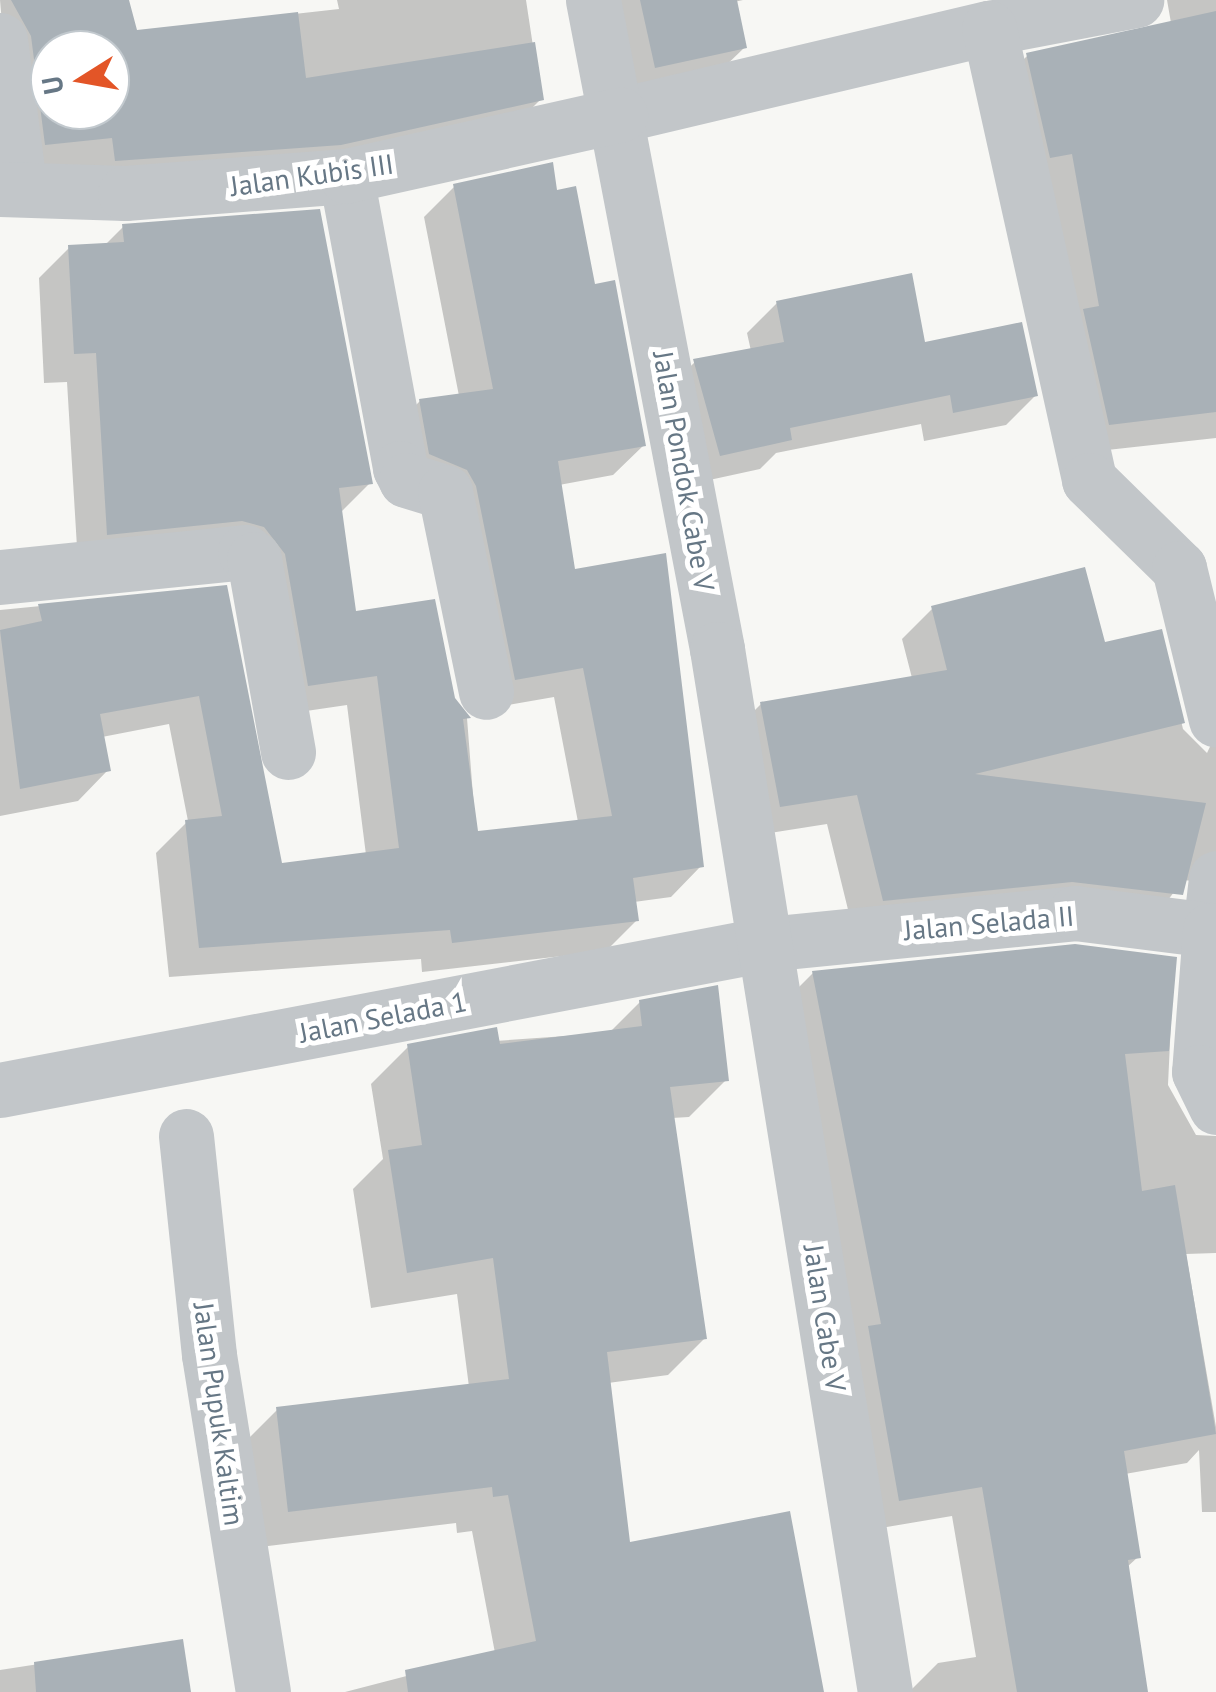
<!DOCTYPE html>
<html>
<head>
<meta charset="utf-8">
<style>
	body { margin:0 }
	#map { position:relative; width:1216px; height:1692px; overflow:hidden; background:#f7f7f4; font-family:"PT Sans",sans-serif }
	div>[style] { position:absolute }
	.shadow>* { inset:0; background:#0003 }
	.building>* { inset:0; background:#a9b1b7 }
	.minor>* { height:55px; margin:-27.5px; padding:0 27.5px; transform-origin:27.5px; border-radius:27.5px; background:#c2c6c9 }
	.tertiary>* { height:55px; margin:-27.5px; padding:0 27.5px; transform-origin:27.5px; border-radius:27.5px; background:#c2c6c9 }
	span { translate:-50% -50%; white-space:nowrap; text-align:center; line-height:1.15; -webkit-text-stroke:10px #fff; paint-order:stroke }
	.street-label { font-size:28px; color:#667785 }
	.north { position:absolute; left:30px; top:30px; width:100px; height:100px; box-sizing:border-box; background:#fff; border:2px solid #c2c9ce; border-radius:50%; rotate:259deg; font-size:28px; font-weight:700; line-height:40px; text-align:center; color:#667785 }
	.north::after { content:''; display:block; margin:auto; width:35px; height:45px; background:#e35527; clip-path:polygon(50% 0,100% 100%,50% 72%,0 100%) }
</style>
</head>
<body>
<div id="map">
	<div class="shadow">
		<div style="clip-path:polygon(evenodd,0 0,127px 0,131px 32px,339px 9px,337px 0,526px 0,541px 99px,509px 131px,308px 175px,15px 175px,0 0,50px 50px,110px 50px,110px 110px,50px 110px,50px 50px)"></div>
		<div style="clip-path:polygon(600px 0,743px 0,734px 2px,745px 47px,712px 79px,623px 99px)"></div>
		<div style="clip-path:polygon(1167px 0,1216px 0,1216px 438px,1080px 453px,999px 84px,1028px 55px,1171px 23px)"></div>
		<div style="clip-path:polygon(455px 186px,555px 192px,593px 287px,644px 445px,613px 475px,559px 485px,573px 572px,701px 866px,671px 897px,634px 902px,636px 921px,606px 951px,422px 972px,421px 959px,169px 977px,156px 853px,188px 821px,169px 724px,102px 737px,108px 770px,78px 801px,0 816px,0 610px,225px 588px,280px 866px,366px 855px,347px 705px,279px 715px,234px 557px,78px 564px,67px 382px,44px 383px,39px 278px,69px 248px,104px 246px,123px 227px,370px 483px,340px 513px,354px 614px,467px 718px,476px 834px,578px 822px,554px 697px,486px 709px,446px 517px,390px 431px,420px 401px,459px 396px,424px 217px)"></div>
		<div style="clip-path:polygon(777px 303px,923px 345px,1036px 395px,1006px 425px,924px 441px,921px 424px,776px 453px,760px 469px,691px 484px,665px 391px,695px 362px,751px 351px,747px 333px)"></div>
		<div style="clip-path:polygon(932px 609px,1103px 645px,1160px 632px,1183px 729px,1207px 753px,1216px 734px,1216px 1135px,1202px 1097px,1203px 882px,1183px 880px,1150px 924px,853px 930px,827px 824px,751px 836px,731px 734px,761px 704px,912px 678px,902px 639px)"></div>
		<div style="clip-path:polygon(1174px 959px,1168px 1085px,1196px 1135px,1216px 1136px,1216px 1253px,1186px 1254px,1216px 1427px,1216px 1512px,1202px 1512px,1199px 1450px,1187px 1463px,1125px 1474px,1138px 1557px,1126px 1568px,1146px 1692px,909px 1692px,938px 1663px,976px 1657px,952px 1516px,869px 1530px,783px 1003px,813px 973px)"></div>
		<div style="clip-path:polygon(640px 1002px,726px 1080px,689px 1117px,672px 1118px,705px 1338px,668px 1375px,608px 1383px,628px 1545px,822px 1692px,345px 1692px,495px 1653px,472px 1531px,457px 1533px,456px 1523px,251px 1548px,240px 1447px,277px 1410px,469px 1387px,457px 1294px,371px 1308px,353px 1189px,383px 1159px,371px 1084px,408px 1047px,609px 1033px)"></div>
		<div style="clip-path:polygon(181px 1642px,188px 1692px,0 1692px,0 1670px)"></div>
	</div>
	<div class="building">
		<div style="clip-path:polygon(evenodd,11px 0,129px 0,137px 30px,298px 12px,306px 78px,535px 42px,544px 100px,341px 145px,115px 161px,112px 138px,45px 145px,31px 36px,11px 0,50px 50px,110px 50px,110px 110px,50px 110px,50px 50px)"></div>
		<div style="clip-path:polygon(640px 0,737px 0,747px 48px,655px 68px)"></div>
		<div style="clip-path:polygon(1216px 11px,1216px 412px,1109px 425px,1083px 309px,1099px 306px,1072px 154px,1050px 158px,1026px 53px)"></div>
		<div style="clip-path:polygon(553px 162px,557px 190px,576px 186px,595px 284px,615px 280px,646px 446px,558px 461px,575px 569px,666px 553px,704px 867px,633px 878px,639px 921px,452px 943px,450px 930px,199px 948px,185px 820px,222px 816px,199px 696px,100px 714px,111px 771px,20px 789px,0 630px,42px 621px,38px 604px,227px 585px,282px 863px,399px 848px,377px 676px,308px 686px,285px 554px,264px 527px,242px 521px,107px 535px,96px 353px,74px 354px,68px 245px,124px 242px,122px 224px,320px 209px,373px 484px,339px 488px,356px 611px,435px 599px,455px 698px,471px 718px,463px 719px,478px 831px,612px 816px,583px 668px,515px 680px,476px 486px,467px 470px,429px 454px,419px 399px,493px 389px,453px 184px)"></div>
		<div style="clip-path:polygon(912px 273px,925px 342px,1022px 322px,1038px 396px,953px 413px,950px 395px,790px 428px,792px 440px,720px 456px,693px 359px,784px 342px,776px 301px)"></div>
		<div style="clip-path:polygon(1085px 567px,1105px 642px,1162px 629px,1185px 723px,975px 774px,1206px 803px,1183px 895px,1072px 882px,883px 901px,857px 795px,780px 807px,760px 702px,947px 670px,931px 606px)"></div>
		<div style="clip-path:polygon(1075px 944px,1177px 957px,1169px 1051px,1125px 1054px,1142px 1191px,1175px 1185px,1216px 1434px,1124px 1451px,1141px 1558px,1128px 1560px,1148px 1692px,1017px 1692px,982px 1487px,899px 1501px,868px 1326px,881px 1324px,812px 971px)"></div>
		<div style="clip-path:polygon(718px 985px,729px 1081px,670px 1087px,707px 1339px,607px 1352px,630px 1542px,790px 1511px,824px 1692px,408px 1692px,405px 1670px,536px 1641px,508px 1495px,493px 1497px,492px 1487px,288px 1512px,276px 1407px,509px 1379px,493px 1258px,407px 1273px,388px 1150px,422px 1145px,407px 1044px,497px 1027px,500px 1044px,642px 1026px,639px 1000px)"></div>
		<div style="clip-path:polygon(183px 1639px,191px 1692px,36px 1692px,34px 1662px)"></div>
	</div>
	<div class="minor">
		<div style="left:989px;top:28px;width:150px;rotate:-10.8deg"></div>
		<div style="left:0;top:40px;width:146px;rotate:82.5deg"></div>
		<div style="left:620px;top:115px;width:379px;rotate:-13.3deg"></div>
		<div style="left:989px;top:28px;width:463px;rotate:77.5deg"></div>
		<div style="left:1089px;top:480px;width:126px;rotate:44.4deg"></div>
		<div style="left:1179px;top:568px;width:156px;rotate:76.3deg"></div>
		<div style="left:346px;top:176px;width:297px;rotate:79.5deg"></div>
		<div style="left:400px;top:468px;width:13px;rotate:63deg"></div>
		<div style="left:406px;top:480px;width:41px;rotate:17.1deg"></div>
		<div style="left:445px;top:492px;width:204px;rotate:78.4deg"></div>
		<div style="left:0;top:577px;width:246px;rotate:-5.8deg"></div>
		<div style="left:245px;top:552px;width:11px;rotate:38deg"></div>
		<div style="left:254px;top:559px;width:196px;rotate:80deg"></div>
		<div style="left:1210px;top:930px;width:52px;rotate:-83.4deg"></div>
		<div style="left:0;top:1090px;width:780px;rotate:-10.79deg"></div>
		<div style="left:766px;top:944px;width:311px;rotate:-5.7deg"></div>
		<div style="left:1075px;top:913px;width:136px;rotate:7.2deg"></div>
		<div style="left:1210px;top:930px;width:142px;rotate:94.4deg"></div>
		<div style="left:1199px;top:1072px;width:39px;rotate:64deg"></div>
		<div style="left:186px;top:1136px;width:220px;rotate:84deg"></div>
		<div style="left:209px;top:1355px;width:341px;rotate:80.9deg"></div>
	</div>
	<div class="tertiary">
		<div style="left:593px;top:0;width:661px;rotate:79.18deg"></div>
		<div style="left:717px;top:649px;width:1056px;rotate:80.85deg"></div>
		<div style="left:0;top:189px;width:125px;rotate:1.8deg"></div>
		<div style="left:125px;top:193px;width:222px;rotate:-4.4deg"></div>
		<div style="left:346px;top:176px;width:281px;rotate:-12.6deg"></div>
	</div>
	<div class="street-label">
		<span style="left:312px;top:175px;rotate:-8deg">Jalan Kubis III</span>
		<span style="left:684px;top:471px;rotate:80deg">Jalan Pondok Cabe V</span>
		<span style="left:989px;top:923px;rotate:-5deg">Jalan Selada II</span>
		<span style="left:383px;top:1017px;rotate:-11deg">Jalan Selada 1</span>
		<span style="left:825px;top:1318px;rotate:81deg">Jalan Cabe V</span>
		<span style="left:219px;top:1414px;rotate:82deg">Jalan Pupuk Kaltim</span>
	</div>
	<div class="north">U</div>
</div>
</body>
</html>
